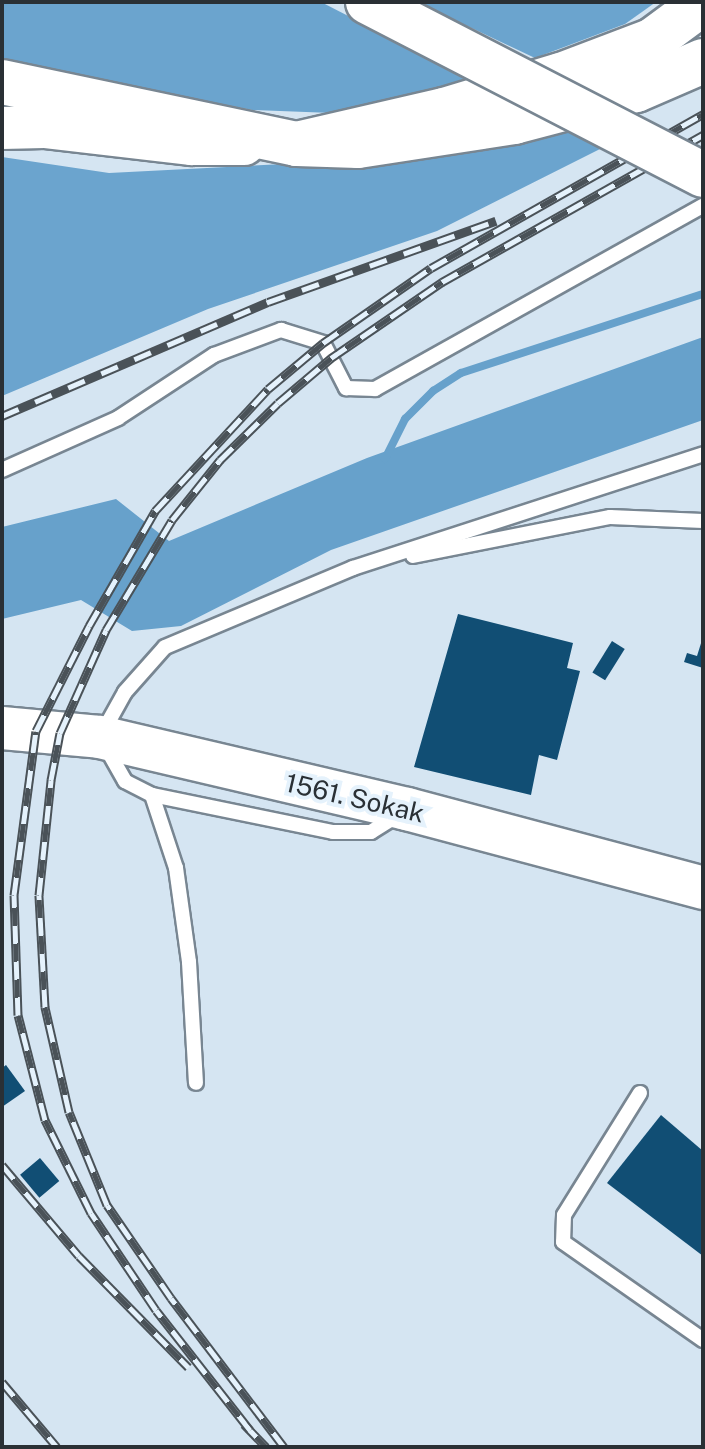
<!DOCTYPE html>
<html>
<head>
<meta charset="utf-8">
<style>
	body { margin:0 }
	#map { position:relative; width:705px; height:1449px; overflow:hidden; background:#d5e5f2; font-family:"Public Sans",sans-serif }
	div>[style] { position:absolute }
	.forest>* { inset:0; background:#6ba4ce }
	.water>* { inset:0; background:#67a1cb }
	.stream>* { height:8px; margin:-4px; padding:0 4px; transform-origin:4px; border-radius:4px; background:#67a1cb }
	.building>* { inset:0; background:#114e74; transform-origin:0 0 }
	.roads { filter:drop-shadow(2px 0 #788692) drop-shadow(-2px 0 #788692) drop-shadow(0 2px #788692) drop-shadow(0 -2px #788692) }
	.service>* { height:14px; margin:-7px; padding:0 7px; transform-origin:7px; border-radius:7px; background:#fff }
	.secondary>* { height:42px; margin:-21px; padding:0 21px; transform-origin:21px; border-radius:21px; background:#fff }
	.primary>* { height:44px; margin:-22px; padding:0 22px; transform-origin:22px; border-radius:22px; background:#fff }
	.trunk>* { height:44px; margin:-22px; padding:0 22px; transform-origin:22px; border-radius:22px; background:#fff }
	.rail>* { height:9px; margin-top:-4.5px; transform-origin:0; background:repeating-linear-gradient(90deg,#e5f2fc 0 18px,#4a5258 0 36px); box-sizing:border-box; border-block:2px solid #4a5258 }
	.bridges { filter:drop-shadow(2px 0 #788692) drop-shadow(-2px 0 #788692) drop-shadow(0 2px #788692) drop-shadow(0 -2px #788692) }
	.trunk-bridge>* { height:44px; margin:-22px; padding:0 22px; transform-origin:22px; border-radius:22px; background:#fff }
	span { translate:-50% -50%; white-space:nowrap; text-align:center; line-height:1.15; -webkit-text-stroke:8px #e5f2fc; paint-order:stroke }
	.street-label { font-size:26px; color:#2a3035 }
	.frame { position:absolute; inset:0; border:4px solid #2a3035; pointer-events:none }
</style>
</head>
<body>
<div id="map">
	<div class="forest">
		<div style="clip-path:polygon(2px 2px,321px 2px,469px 78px,442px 91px,332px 113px,252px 110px,2px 60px)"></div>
		<div style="clip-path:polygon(417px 2px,656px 2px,625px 24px,535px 58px)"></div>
		<div style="clip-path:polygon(560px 123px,600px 149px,437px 231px,208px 309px,2px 396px,2px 157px,109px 173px,458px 155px)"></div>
	</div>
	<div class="water">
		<div style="clip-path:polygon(703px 337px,703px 420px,331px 550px,181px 626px,132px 631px,81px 600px,2px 619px,2px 527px,116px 499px,169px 541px,367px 458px)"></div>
	</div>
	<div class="stream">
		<div style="left:385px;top:459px;width:45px;rotate:-63.4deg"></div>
		<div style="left:405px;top:419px;width:40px;rotate:-45deg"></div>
		<div style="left:433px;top:391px;width:33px;rotate:-33deg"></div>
		<div style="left:461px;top:373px;width:255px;rotate:-18.1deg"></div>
	</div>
	<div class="building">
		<div style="clip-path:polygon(458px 614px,573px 643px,567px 668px,580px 671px,557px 760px,539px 755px,531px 795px,414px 767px)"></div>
		<div style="clip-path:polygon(702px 640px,703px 668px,684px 662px,687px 653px,697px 656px)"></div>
		<div style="left:612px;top:641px;width:15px;height:37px;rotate:32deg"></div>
		<div style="clip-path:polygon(6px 1065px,25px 1091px,2px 1107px,2px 1068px)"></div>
		<div style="clip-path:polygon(661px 1115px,703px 1151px,703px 1256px,607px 1183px)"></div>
		<div style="left:40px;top:1158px;width:30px;height:26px;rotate:50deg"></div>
	</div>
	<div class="roads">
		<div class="service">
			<div style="left:2px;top:470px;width:127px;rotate:-24.1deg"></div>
			<div style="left:118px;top:418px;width:115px;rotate:-33.3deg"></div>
			<div style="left:214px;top:355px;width:72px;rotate:-20.5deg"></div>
			<div style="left:281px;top:330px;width:44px;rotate:17.2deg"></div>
			<div style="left:323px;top:343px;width:51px;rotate:62.9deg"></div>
			<div style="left:346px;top:388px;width:29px;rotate:2deg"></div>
			<div style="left:375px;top:389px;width:376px;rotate:-29.2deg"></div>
			<div style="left:413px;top:556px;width:201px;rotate:-11.2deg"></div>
			<div style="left:610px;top:517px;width:93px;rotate:2.5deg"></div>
			<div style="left:152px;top:795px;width:77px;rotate:71.8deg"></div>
			<div style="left:176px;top:868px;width:95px;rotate:82.1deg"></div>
			<div style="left:189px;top:962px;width:121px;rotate:86.7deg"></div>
			<div style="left:398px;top:815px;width:32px;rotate:148deg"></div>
			<div style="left:371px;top:832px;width:38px;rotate:180deg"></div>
			<div style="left:333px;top:832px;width:185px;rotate:-168.4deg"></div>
			<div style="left:152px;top:795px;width:30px;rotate:-153deg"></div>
			<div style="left:125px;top:781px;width:51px;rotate:-119.6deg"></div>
			<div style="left:100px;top:737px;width:51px;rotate:-60.9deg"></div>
			<div style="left:125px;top:692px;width:60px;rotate:-48.4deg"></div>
			<div style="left:165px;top:647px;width:204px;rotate:-22.8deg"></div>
			<div style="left:353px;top:568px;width:368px;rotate:-18deg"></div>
			<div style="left:640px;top:1093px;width:144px;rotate:121.9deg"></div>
			<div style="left:564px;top:1215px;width:27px;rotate:92deg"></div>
			<div style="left:563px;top:1242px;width:171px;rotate:35deg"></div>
		</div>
		<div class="secondary">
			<div style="left:2px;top:128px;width:42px;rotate:-1.4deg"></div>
			<div style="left:44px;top:127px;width:149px;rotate:6.6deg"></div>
			<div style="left:192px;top:144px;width:52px"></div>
			<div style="left:2px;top:728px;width:98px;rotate:5.2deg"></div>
			<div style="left:100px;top:737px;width:315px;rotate:13.2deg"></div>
			<div style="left:407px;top:809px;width:306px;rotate:14.9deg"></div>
		</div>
		<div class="primary">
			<div style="left:2px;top:82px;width:301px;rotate:11.9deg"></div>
			<div style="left:297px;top:144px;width:61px;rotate:1.9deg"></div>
			<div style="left:358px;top:146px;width:158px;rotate:-8.7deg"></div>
			<div style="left:514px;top:122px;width:126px;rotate:-14.7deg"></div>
			<div style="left:636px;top:90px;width:73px;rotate:-23.4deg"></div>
		</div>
		<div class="trunk">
			<div style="left:297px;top:144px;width:151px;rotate:-13deg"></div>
			<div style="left:444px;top:110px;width:122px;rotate:-16.7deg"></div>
			<div style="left:561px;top:75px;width:98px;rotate:-20.8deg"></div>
			<div style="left:653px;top:40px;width:62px;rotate:-36.5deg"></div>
		</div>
	</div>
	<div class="rail">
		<div style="left:2px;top:416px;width:289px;rotate:-23.2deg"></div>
		<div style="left:268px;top:302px;width:242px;rotate:-19.6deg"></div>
		<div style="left:2px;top:1165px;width:119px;rotate:49.8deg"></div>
		<div style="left:79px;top:1256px;width:156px;rotate:45.5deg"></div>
		<div style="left:2px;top:1382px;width:85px;rotate:49.8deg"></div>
		<div style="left:244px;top:1424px;width:32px;rotate:46deg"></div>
		<div style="left:250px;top:1430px;width:152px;rotate:-128.1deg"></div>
		<div style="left:156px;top:1310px;width:117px;rotate:-123.8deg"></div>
		<div style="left:91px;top:1213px;width:104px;rotate:-116.3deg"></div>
		<div style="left:45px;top:1120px;width:108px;rotate:-104.4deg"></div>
		<div style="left:18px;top:1015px;width:120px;rotate:-91.9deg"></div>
		<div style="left:14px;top:895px;width:165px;rotate:-82.4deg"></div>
		<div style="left:36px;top:731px;width:118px;rotate:-63.2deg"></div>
		<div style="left:89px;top:626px;width:133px;rotate:-60.1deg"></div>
		<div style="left:155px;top:511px;width:166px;rotate:-47.2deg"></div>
		<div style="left:268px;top:389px;width:72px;rotate:-39.9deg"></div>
		<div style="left:323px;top:343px;width:131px;rotate:-34.8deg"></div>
		<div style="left:431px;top:268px;width:313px;rotate:-29.5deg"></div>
		<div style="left:284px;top:1447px;width:187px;rotate:-127.2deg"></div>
		<div style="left:171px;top:1298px;width:113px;rotate:-124.5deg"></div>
		<div style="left:107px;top:1205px;width:100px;rotate:-112.2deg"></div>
		<div style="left:69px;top:1112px;width:108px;rotate:-102.9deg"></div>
		<div style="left:45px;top:1007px;width:112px;rotate:-93.1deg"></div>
		<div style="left:39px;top:895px;width:116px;rotate:-84deg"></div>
		<div style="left:51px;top:780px;width:48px;rotate:-79.2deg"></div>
		<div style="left:60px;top:733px;width:113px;rotate:-65.9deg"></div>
		<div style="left:106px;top:630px;width:128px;rotate:-59deg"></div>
		<div style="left:172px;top:520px;width:77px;rotate:-51.3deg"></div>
		<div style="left:220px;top:460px;width:81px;rotate:-44.5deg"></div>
		<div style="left:278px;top:403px;width:70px;rotate:-40.3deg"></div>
		<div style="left:331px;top:358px;width:135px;rotate:-34.4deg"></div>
		<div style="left:442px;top:282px;width:300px;rotate:-29.4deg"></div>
	</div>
	<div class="bridges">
		<div class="trunk-bridge">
			<div style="left:368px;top:2px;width:377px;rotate:27.3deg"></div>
		</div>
	</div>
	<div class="street-label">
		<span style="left:355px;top:798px;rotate:13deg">1561. Sokak</span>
	</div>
	<div class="frame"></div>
</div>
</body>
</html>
